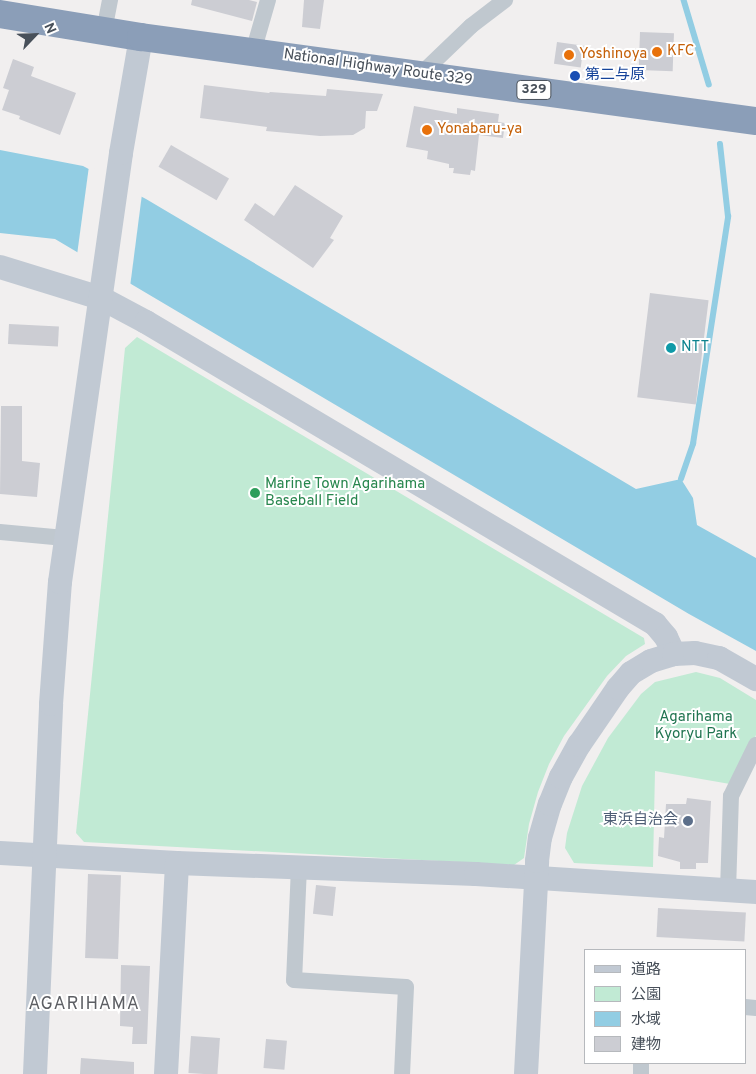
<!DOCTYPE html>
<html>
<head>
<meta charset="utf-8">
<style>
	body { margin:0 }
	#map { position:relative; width:756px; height:1074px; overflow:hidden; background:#f1efef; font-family:Overpass,"Noto Sans JP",sans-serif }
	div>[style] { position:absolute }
	.green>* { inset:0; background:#c1ead4 }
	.water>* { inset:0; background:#92cde3 }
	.pier>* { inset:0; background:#f1efef }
	.stream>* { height:5.5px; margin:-2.75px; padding:0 2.75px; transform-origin:2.75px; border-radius:2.75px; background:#92cde3 }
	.building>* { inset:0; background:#cccdd3; transform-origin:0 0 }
	.street>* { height:16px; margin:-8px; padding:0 8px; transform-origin:8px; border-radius:8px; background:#c0c8cf }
	.secondary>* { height:24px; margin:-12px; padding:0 12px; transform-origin:12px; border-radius:12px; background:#c1c9d3 }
	.highway>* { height:28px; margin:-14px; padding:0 14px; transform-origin:14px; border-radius:14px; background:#8b9eb8 }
	.dots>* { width:14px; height:14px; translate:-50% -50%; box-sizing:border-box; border:2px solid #fff; border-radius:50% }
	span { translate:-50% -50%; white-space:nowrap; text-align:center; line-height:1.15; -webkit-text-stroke:4px #fff; paint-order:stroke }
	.shield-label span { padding:1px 4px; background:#fff; border:1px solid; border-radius:4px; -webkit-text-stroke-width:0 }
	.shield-label { font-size:14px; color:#48505a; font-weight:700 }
	.food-label { font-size:15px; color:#c56008 }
	.left { translate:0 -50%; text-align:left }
	.street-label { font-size:15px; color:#48505a }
	.transit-label { font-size:15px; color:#164399 }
	.culture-label { font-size:15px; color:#0d838f }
	.leisure-label { font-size:15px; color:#27864d }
	.park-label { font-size:15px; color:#207450 }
	.service-label { font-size:15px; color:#4e5e75 }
	.right { translate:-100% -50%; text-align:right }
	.quarter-label { font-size:18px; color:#5c5e63; letter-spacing:1px }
	.legend { position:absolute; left:584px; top:949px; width:162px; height:115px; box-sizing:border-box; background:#fff; border:1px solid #b6b9bd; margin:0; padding:6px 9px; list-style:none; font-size:15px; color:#48505a }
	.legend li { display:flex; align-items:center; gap:10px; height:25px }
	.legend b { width:25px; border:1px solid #b6b9bd }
	.north { position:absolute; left:10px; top:10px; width:50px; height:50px; -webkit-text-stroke:4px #fff; paint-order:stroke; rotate:66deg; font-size:14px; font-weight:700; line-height:20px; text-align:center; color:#48505a }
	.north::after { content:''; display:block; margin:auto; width:18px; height:22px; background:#48505a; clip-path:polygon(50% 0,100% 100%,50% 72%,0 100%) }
</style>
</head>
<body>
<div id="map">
	<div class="green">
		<div style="clip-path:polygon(137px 337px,644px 638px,645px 644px,626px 656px,607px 676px,564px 736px,549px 764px,538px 792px,529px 824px,524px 858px,514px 865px,84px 842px,76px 833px,125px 348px)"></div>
		<div style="clip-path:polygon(696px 672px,720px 678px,756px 700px,756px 735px,730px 784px,655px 771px,653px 867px,574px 863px,565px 848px,567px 833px,582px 786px,608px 738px,641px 694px,655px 682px)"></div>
	</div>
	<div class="water">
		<div style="clip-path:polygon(0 150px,83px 166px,146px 199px,636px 489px,681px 479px,693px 498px,697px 525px,756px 558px,756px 651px,689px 614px,55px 239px,0 233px)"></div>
	</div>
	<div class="pier">
		<div style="clip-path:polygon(89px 166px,142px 194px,130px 287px,77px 255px)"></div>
	</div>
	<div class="stream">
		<div style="left:684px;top:0;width:88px;rotate:73.4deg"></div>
		<div style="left:681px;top:479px;width:37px;rotate:-71deg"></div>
		<div style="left:693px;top:444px;width:230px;rotate:-81.2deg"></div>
		<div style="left:728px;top:217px;width:73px;rotate:-96.3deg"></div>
	</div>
	<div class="building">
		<div style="clip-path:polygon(192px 0,249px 0,257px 2px,252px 21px,191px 5px)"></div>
		<div style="clip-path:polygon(304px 0,324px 0,320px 29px,302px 27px)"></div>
		<div style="left:640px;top:32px;width:34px;height:38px;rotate:2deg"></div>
		<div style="left:557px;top:42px;width:27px;height:22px;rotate:8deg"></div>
		<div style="clip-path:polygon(13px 59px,34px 67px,31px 76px,76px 93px,60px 135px,19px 119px,20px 116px,2px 110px,9px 90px,3px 88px)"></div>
		<div style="clip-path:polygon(204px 85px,269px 93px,270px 92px,326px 96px,327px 89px,383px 94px,377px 111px,366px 111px,365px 128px,353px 135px,320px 136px,266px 131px,267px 127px,200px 118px)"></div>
		<div style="clip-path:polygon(414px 106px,457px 114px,457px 108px,499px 114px,498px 122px,505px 123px,503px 138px,479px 135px,475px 171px,471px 170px,470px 175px,453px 173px,454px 168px,449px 168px,449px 164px,427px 159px,428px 151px,406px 147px)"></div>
		<div style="left:171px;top:145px;width:67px;height:25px;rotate:30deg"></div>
		<div style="clip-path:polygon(295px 185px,343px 216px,330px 238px,334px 240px,313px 268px,244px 220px,255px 203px,274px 216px)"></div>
		<div style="left:650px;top:293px;width:59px;height:105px;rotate:7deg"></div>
		<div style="left:9px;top:324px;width:50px;height:20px;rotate:3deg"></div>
		<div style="clip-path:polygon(1px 406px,22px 406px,22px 461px,40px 463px,37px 497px,0 494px)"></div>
		<div style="clip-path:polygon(687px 798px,711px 801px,708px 863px,696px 863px,696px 869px,680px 869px,680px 862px,658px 856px,659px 837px,664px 838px,666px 804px,686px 804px)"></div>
		<div style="left:88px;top:874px;width:33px;height:84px;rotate:2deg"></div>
		<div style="left:316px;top:885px;width:20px;height:29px;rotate:6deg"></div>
		<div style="left:658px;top:908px;width:88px;height:29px;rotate:3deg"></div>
		<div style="clip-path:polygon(121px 965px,150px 966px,147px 1044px,132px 1044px,133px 1027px,120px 1026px)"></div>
		<div style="left:191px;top:1036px;width:29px;height:37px;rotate:4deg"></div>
		<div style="left:266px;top:1039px;width:21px;height:29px;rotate:5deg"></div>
		<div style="clip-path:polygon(81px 1058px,134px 1062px,134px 1074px,80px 1074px)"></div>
	</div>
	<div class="street">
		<div style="left:104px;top:31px;width:32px;rotate:-79deg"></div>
		<div style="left:253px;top:52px;width:54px;rotate:-73.9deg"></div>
		<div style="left:421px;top:74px;width:69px;rotate:-43.8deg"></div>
		<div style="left:471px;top:26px;width:43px;rotate:-37.4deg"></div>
		<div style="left:0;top:532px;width:65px;rotate:5.3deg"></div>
		<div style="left:299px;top:867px;width:113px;rotate:92.5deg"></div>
		<div style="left:294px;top:980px;width:112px;rotate:3.6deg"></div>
		<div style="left:406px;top:987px;width:87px;rotate:92.6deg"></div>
		<div style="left:728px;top:891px;width:95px;rotate:-88.2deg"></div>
		<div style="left:731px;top:796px;width:57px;rotate:-63.9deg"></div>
		<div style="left:745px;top:1007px;width:11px;rotate:5deg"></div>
		<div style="left:641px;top:1074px;width:11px;rotate:-90deg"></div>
	</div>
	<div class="secondary">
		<div style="left:0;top:267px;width:106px;rotate:17.1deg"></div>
		<div style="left:101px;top:298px;width:51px;rotate:28.1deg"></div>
		<div style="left:146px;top:322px;width:592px;rotate:30.68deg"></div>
		<div style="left:655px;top:624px;width:17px;rotate:50deg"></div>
		<div style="left:666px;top:637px;width:19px;rotate:65deg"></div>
		<div style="left:0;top:853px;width:177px;rotate:3.2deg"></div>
		<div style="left:177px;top:863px;width:299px;rotate:2.1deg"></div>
		<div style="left:476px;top:874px;width:281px;rotate:3.7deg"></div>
		<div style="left:35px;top:1074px;width:370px;rotate:-87.5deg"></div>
		<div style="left:51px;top:704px;width:122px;rotate:-85.8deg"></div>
		<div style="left:60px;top:582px;width:433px;rotate:-81.9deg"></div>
		<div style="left:121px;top:153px;width:118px;rotate:-80.2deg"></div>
		<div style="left:166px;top:1074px;width:211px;rotate:-87deg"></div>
		<div style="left:526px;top:1074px;width:213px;rotate:-87deg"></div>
		<div style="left:537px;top:861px;width:23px;rotate:-83deg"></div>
		<div style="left:540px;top:838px;width:35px;rotate:-74deg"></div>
		<div style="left:550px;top:804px;width:29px;rotate:-68deg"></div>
		<div style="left:561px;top:777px;width:37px;rotate:-61deg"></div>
		<div style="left:579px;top:745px;width:69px;rotate:-55.6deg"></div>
		<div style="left:618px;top:688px;width:20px;rotate:-49deg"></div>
		<div style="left:631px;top:673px;width:23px;rotate:-31deg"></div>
		<div style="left:651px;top:661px;width:24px;rotate:-17deg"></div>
		<div style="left:674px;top:654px;width:21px;rotate:-3deg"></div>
		<div style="left:695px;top:653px;width:25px;rotate:12deg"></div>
		<div style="left:719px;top:658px;width:43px;rotate:29.6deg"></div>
	</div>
	<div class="highway">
		<div style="left:0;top:14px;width:143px;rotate:9.3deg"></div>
		<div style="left:141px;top:37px;width:621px;rotate:7.78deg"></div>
	</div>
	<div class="dots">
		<div style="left:657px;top:52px;background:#e8710a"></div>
		<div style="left:569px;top:55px;background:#e8710a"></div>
		<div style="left:575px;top:76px;background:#1a4fb4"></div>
		<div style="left:427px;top:130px;background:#e8710a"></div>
		<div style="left:671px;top:348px;background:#0f9aa8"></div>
		<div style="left:255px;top:493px;background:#2e9e5b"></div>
		<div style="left:688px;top:821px;background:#5c6f8a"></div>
	</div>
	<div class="shield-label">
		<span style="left:534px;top:90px">329</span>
	</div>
	<div class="food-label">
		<span class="left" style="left:667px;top:52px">KFC</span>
		<span class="left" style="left:579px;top:55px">Yoshinoya</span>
		<span class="left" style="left:437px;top:130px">Yonabaru-ya</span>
	</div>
	<div class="street-label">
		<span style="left:378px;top:68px;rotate:8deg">National Highway Route 329</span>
	</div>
	<div class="transit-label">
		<span class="left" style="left:585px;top:76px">第二与原</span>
	</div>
	<div class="culture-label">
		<span class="left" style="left:681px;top:348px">NTT</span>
	</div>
	<div class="leisure-label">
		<span class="left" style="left:265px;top:493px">Marine Town Agarihama<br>Baseball Field</span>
	</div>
	<div class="park-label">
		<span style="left:696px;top:726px">Agarihama<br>Kyoryu Park</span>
	</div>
	<div class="service-label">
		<span class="right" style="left:678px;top:821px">東浜自治会</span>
	</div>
	<div class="quarter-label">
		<span style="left:84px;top:1005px">AGARIHAMA</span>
	</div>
	<ul class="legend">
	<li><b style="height:6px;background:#c1c9d3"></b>道路</li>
	<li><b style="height:14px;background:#c1ead4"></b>公園</li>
	<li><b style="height:14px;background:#92cde3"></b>水域</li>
	<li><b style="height:14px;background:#cccdd3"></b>建物</li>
	</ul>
	<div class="north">N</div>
</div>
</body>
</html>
